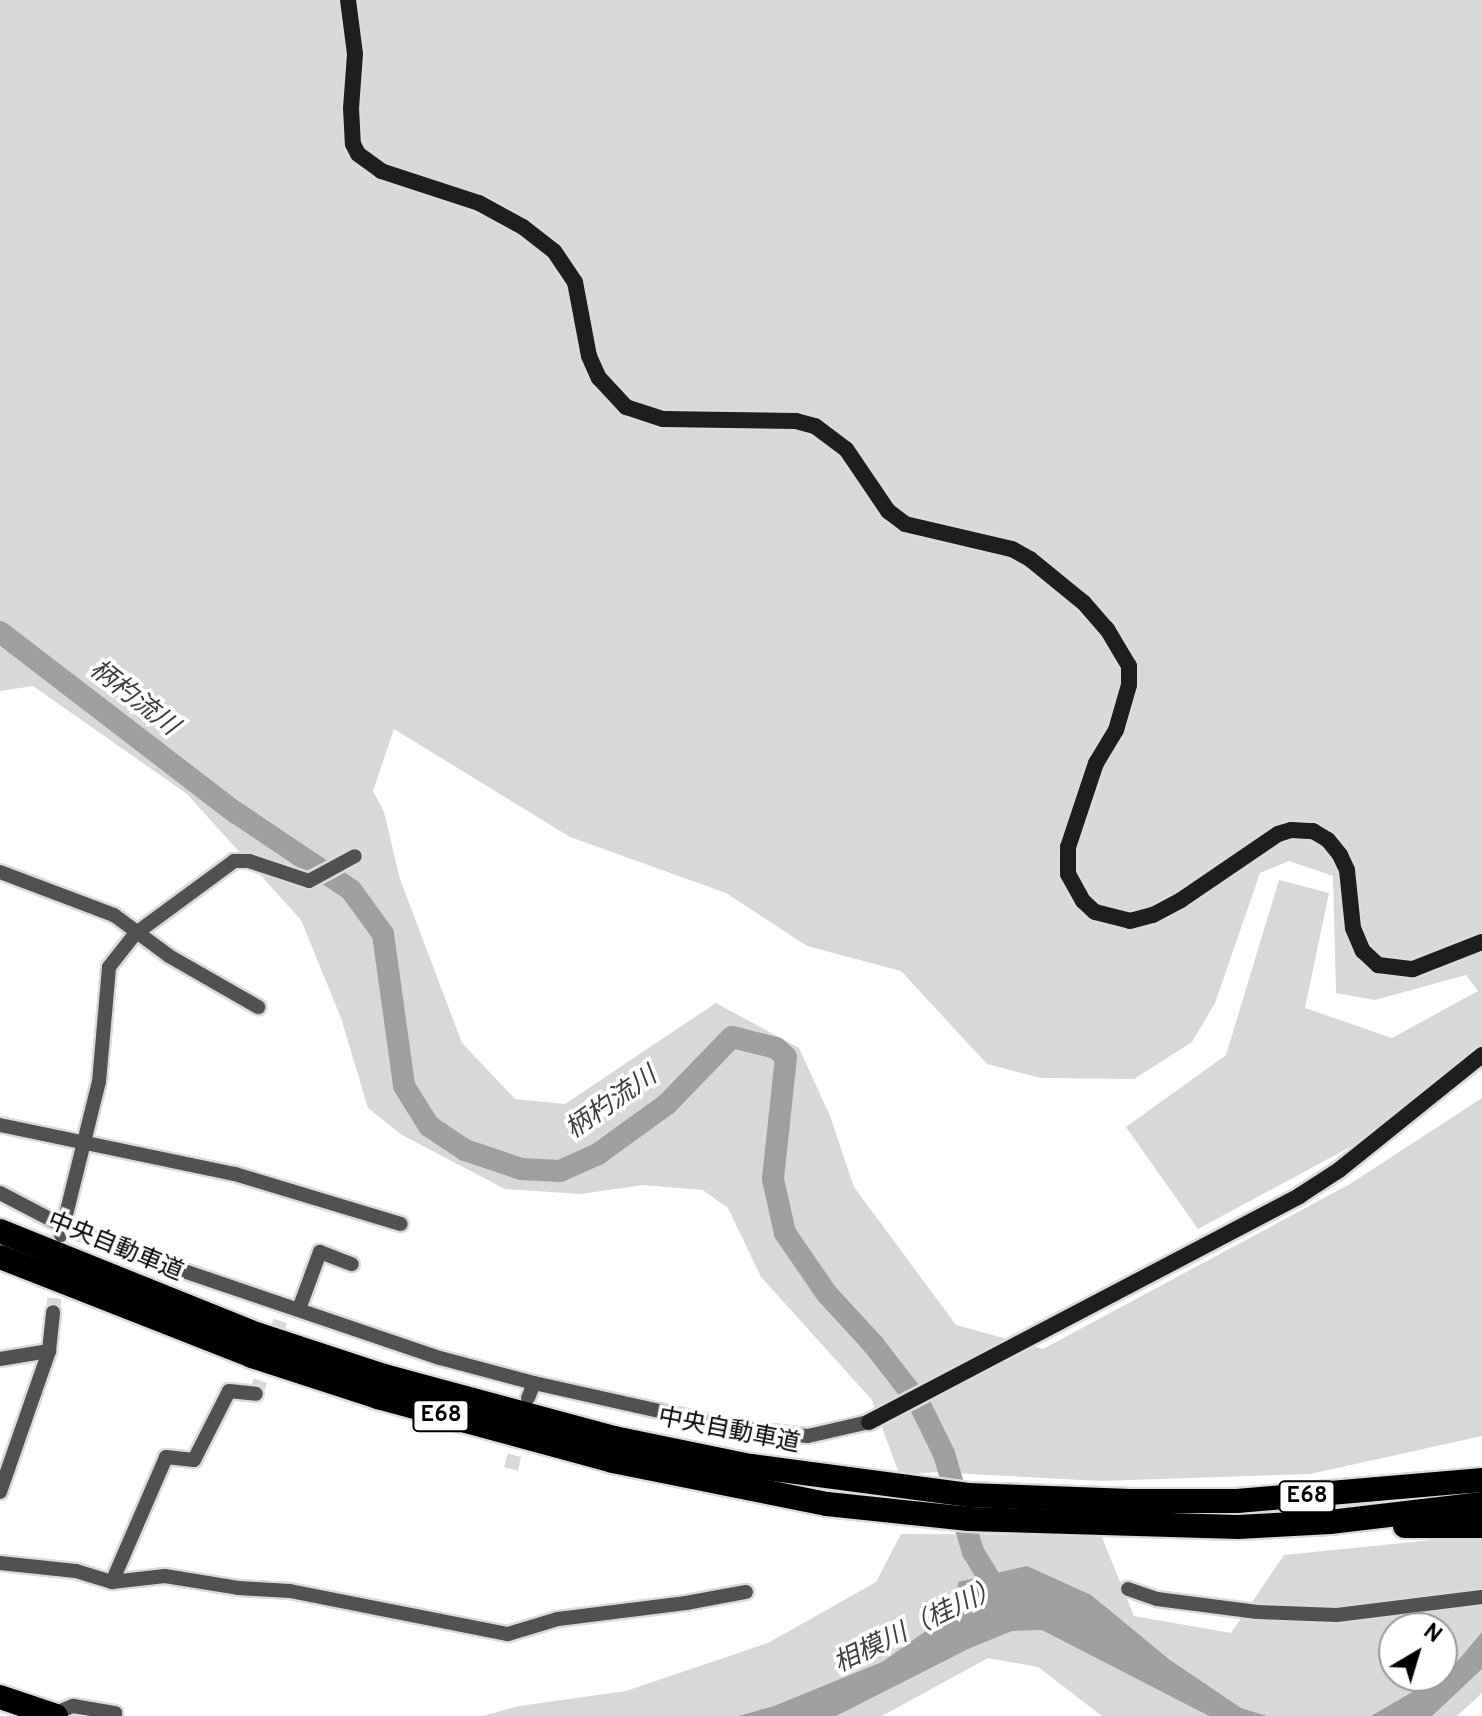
<!DOCTYPE html>
<html>
<head>
<meta charset="utf-8">
<style>
	body { margin:0 }
	#map { position:relative; width:1482px; height:1716px; overflow:hidden; background:#fff; font-family:Overpass,"Noto Sans JP",sans-serif }
	div>[style] { position:absolute }
	.green>* { inset:0; background:#d8d8d8 }
	.water>* { inset:0; background:#9f9f9f }
	.river>* { height:22px; margin:-11px; padding:0 11px; transform-origin:11px; border-radius:11px; background:#9f9f9f }
	.street-tunnel>* { height:14px; margin-top:-7px; transform-origin:0; background:repeating-linear-gradient(90deg,#d9d9d9 0 14px,transparent 0 21px) }
	.roads { filter:drop-shadow(2px 0 #dbdbdb) drop-shadow(-2px 0 #dbdbdb) drop-shadow(0 2px #dbdbdb) drop-shadow(0 -2px #dbdbdb) }
	.street>* { height:14px; margin:-7px; padding:0 7px; transform-origin:7px; border-radius:7px; background:#515151 }
	.secondary>* { height:16px; margin:-8px; padding:0 8px; transform-origin:8px; border-radius:8px; background:#1e1e1e }
	.highway>* { height:24px; margin:-12px; padding:0 12px; transform-origin:12px; border-radius:12px; background:#000 }
	span { translate:-50% -50%; white-space:nowrap; text-align:center; line-height:1.15; -webkit-text-stroke:7px #fff; paint-order:stroke }
	.shield-label span { padding:2px 6px; background:#fff; border:2px solid; border-radius:6px; -webkit-text-stroke-width:0 }
	.shield-label { font-size:22px; color:#000; font-weight:700 }
	.street-label { font-size:24px; color:#000 }
	.water-label { font-size:26px; color:#404040; font-style:italic }
	.north { position:absolute; left:1378px; top:1612px; width:80px; height:80px; box-sizing:border-box; background:#fff; border:2px solid #999; border-radius:50%; rotate:38deg; font-size:22px; font-weight:700; line-height:32px; text-align:center; color:#000 }
	.north::after { content:''; display:block; margin:auto; width:28px; height:36px; background:#000; clip-path:polygon(50% 0,100% 100%,50% 72%,0 100%) }
</style>
</head>
<body>
<div id="map">
	<div class="green">
		<div style="clip-path:polygon(0 0,1482px 0,1482px 1046px,1365px 1139px,1198px 1229px,1126px 1127px,1226px 1055px,1279px 880px,1329px 893px,1305px 1008px,1392px 1038px,1478px 991px,1466px 975px,1375px 1000px,1336px 993px,1333px 876px,1289px 861px,1260px 873px,1215px 1003px,1192px 1042px,1134px 1079px,1041px 1078px,987px 1064px,901px 971px,807px 946px,726px 893px,570px 837px,394px 729px,373px 791px,384px 812px,400px 879px,462px 1043px,515px 1099px,565px 1104px,716px 1003px,799px 1048px,830px 1116px,854px 1187px,956px 1325px,1043px 1349px,1350px 1184px,1482px 1098px,1482px 1436px,1310px 1474px,1100px 1481px,933px 1472px,900px 1476px,872px 1400px,761px 1277px,728px 1208px,703px 1190px,643px 1185px,581px 1194px,505px 1189px,402px 1135px,368px 1108px,341px 1018px,301px 920px,187px 794px,33px 686px,0 691px)"></div>
		<div style="clip-path:polygon(evenodd,901px 1534px,1101px 1535px,1134px 1616px,1231px 1633px,1284px 1555px,1482px 1535px,1482px 1693px,1457px 1716px,1102px 1716px,1038px 1667px,988px 1658px,882px 1716px,483px 1716px,519px 1706px,626px 1691px,768px 1643px,876px 1582px,901px 1534px,1394px 1628px,1442px 1628px,1442px 1676px,1394px 1676px,1394px 1628px)"></div>
	</div>
	<div class="water">
		<div style="clip-path:polygon(1027px 1566px,1091px 1595px,1170px 1660px,1241px 1708px,1267px 1716px,1209px 1716px,1042px 1630px,1012px 1631px,968px 1649px,836px 1716px,739px 1716px,774px 1706px,882px 1662px,933px 1626px,966px 1611px,957px 1593px,958px 1582px)"></div>
		<div style="clip-path:polygon(1482px 1632px,1482px 1669px,1432px 1716px,1371px 1716px,1450px 1670px)"></div>
	</div>
	<div class="river">
		<div style="left:0;top:632px;width:296px;rotate:37.5deg"></div>
		<div style="left:235px;top:812px;width:140px;rotate:33.9deg"></div>
		<div style="left:351px;top:890px;width:54px;rotate:54deg"></div>
		<div style="left:383px;top:934px;width:153px;rotate:82.1deg"></div>
		<div style="left:404px;top:1086px;width:47px;rotate:58deg"></div>
		<div style="left:429px;top:1126px;width:43px;rotate:33.7deg"></div>
		<div style="left:465px;top:1150px;width:59px;rotate:18.7deg"></div>
		<div style="left:521px;top:1169px;width:39px;rotate:3deg"></div>
		<div style="left:560px;top:1171px;width:42px;rotate:-24.1deg"></div>
		<div style="left:598px;top:1154px;width:85px;rotate:-35.9deg"></div>
		<div style="left:667px;top:1104px;width:93px;rotate:-45.9deg"></div>
		<div style="left:732px;top:1037px;width:45px;rotate:14deg"></div>
		<div style="left:776px;top:1048px;width:13px;rotate:42deg"></div>
		<div style="left:786px;top:1057px;width:123px;rotate:96.1deg"></div>
		<div style="left:773px;top:1179px;width:55px;rotate:77.5deg"></div>
		<div style="left:785px;top:1233px;width:74px;rotate:55.5deg"></div>
		<div style="left:827px;top:1294px;width:68px;rotate:47.4deg"></div>
		<div style="left:873px;top:1344px;width:75px;rotate:52.1deg"></div>
		<div style="left:919px;top:1403px;width:57px;rotate:63.9deg"></div>
		<div style="left:944px;top:1454px;width:102px;rotate:73.5deg"></div>
		<div style="left:973px;top:1552px;width:55px;rotate:58.3deg"></div>
	</div>
	<div class="street-tunnel">
		<div style="left:53px;top:1312px;width:39px;rotate:-84deg"></div>
		<div style="left:256px;top:1394px;width:82px;rotate:-71.6deg"></div>
		<div style="left:511px;top:1469px;width:41px;rotate:-76deg"></div>
	</div>
	<div class="roads">
		<div class="street">
			<div style="left:0;top:872px;width:122px;rotate:20.7deg"></div>
			<div style="left:114px;top:915px;width:69px;rotate:36.7deg"></div>
			<div style="left:169px;top:956px;width:103px;rotate:29.8deg"></div>
			<div style="left:0;top:1125px;width:240px;rotate:11.8deg"></div>
			<div style="left:235px;top:1174px;width:173px;rotate:16.8deg"></div>
			<div style="left:0;top:1193px;width:71px;rotate:27.6deg"></div>
			<div style="left:63px;top:1226px;width:116px;rotate:20.6deg"></div>
			<div style="left:172px;top:1267px;width:283px;rotate:18.8deg"></div>
			<div style="left:440px;top:1358px;width:97px;rotate:14.9deg"></div>
			<div style="left:534px;top:1383px;width:206px;rotate:12.6deg"></div>
			<div style="left:735px;top:1428px;width:73px;rotate:6.3deg"></div>
			<div style="left:808px;top:1436px;width:63px;rotate:-12.9deg"></div>
			<div style="left:61px;top:1235px;width:158px;rotate:-76.1deg"></div>
			<div style="left:99px;top:1082px;width:115px;rotate:-85deg"></div>
			<div style="left:109px;top:967px;width:42px;rotate:-51.8deg"></div>
			<div style="left:135px;top:934px;width:123px;rotate:-36.4deg"></div>
			<div style="left:234px;top:861px;width:15px"></div>
			<div style="left:249px;top:861px;width:63px;rotate:18.4deg"></div>
			<div style="left:309px;top:881px;width:52px;rotate:-28.5deg"></div>
			<div style="left:299px;top:1309px;width:61px;rotate:-69.8deg"></div>
			<div style="left:320px;top:1252px;width:34px;rotate:21deg"></div>
			<div style="left:0;top:1359px;width:50px;rotate:-9.3deg"></div>
			<div style="left:528px;top:1398px;width:16px;rotate:-68deg"></div>
			<div style="left:0;top:1492px;width:149px;rotate:-70.8deg"></div>
			<div style="left:49px;top:1351px;width:39px;rotate:-84deg"></div>
			<div style="left:0;top:1563px;width:76px;rotate:6deg"></div>
			<div style="left:76px;top:1571px;width:38px;rotate:17deg"></div>
			<div style="left:112px;top:1582px;width:53px;rotate:-6.5deg"></div>
			<div style="left:165px;top:1576px;width:74px;rotate:9.3deg"></div>
			<div style="left:238px;top:1588px;width:52px;rotate:3.3deg"></div>
			<div style="left:290px;top:1591px;width:222px;rotate:11.2deg"></div>
			<div style="left:508px;top:1634px;width:52px;rotate:-16.7deg"></div>
			<div style="left:558px;top:1619px;width:129px;rotate:-7.1deg"></div>
			<div style="left:686px;top:1603px;width:61px;rotate:-10.4deg"></div>
			<div style="left:112px;top:1582px;width:136px;rotate:-66.6deg"></div>
			<div style="left:166px;top:1457px;width:28px;rotate:6deg"></div>
			<div style="left:194px;top:1460px;width:77px;rotate:-63.1deg"></div>
			<div style="left:229px;top:1391px;width:27px;rotate:6deg"></div>
			<div style="left:1128px;top:1589px;width:31px;rotate:19deg"></div>
			<div style="left:1157px;top:1599px;width:101px;rotate:7.4deg"></div>
			<div style="left:1257px;top:1612px;width:80px;rotate:2.1deg"></div>
			<div style="left:1337px;top:1615px;width:146px;rotate:-7.1deg"></div>
			<div style="left:53px;top:1714px;width:22px;rotate:-22deg"></div>
			<div style="left:73px;top:1706px;width:43px;rotate:9.5deg"></div>
		</div>
		<div class="secondary">
			<div style="left:348px;top:0;width:54px;rotate:82.6deg"></div>
			<div style="left:355px;top:54px;width:54px;rotate:94.2deg"></div>
			<div style="left:351px;top:108px;width:36px;rotate:87deg"></div>
			<div style="left:353px;top:144px;width:11px;rotate:63deg"></div>
			<div style="left:358px;top:154px;width:29px;rotate:36deg"></div>
			<div style="left:381px;top:171px;width:103px;rotate:18.1deg"></div>
			<div style="left:479px;top:203px;width:50px;rotate:28.6deg"></div>
			<div style="left:523px;top:227px;width:39px;rotate:38deg"></div>
			<div style="left:554px;top:251px;width:37px;rotate:56deg"></div>
			<div style="left:575px;top:282px;width:75px;rotate:79.3deg"></div>
			<div style="left:589px;top:356px;width:24px;rotate:66deg"></div>
			<div style="left:599px;top:378px;width:40px;rotate:47deg"></div>
			<div style="left:626px;top:407px;width:39px;rotate:18deg"></div>
			<div style="left:663px;top:419px;width:133px;rotate:0.9deg"></div>
			<div style="left:796px;top:421px;width:20px;rotate:15deg"></div>
			<div style="left:815px;top:426px;width:39px;rotate:37deg"></div>
			<div style="left:846px;top:449px;width:75px;rotate:55.9deg"></div>
			<div style="left:888px;top:511px;width:21px;rotate:37deg"></div>
			<div style="left:905px;top:524px;width:110px;rotate:13.2deg"></div>
			<div style="left:1012px;top:549px;width:21px;rotate:29deg"></div>
			<div style="left:1030px;top:559px;width:70px;rotate:39.2deg"></div>
			<div style="left:1084px;top:603px;width:35px;rotate:49deg"></div>
			<div style="left:1107px;top:629px;width:43px;rotate:59.3deg"></div>
			<div style="left:1129px;top:666px;width:19px;rotate:90deg"></div>
			<div style="left:1129px;top:685px;width:47px;rotate:106.1deg"></div>
			<div style="left:1116px;top:730px;width:39px;rotate:121deg"></div>
			<div style="left:1096px;top:763px;width:89px;rotate:108.4deg"></div>
			<div style="left:1068px;top:847px;width:27px;rotate:90deg"></div>
			<div style="left:1068px;top:874px;width:31px;rotate:61deg"></div>
			<div style="left:1083px;top:901px;width:16px;rotate:43deg"></div>
			<div style="left:1095px;top:912px;width:36px;rotate:14deg"></div>
			<div style="left:1130px;top:921px;width:24px;rotate:-15deg"></div>
			<div style="left:1153px;top:915px;width:32px;rotate:-28deg"></div>
			<div style="left:1181px;top:900px;width:117px;rotate:-34.2deg"></div>
			<div style="left:1278px;top:834px;width:14px;rotate:-17deg"></div>
			<div style="left:1291px;top:830px;width:22px;rotate:3deg"></div>
			<div style="left:1313px;top:831px;width:17px;rotate:31deg"></div>
			<div style="left:1328px;top:840px;width:19px;rotate:51deg"></div>
			<div style="left:1340px;top:855px;width:17px;rotate:65deg"></div>
			<div style="left:1347px;top:870px;width:58px;rotate:84.1deg"></div>
			<div style="left:1353px;top:928px;width:25px;rotate:67deg"></div>
			<div style="left:1363px;top:951px;width:21px;rotate:43deg"></div>
			<div style="left:1378px;top:965px;width:35px;rotate:7deg"></div>
			<div style="left:1413px;top:969px;width:74px;rotate:-21.4deg"></div>
			<div style="left:869px;top:1422px;width:486px;rotate:-27.7deg"></div>
			<div style="left:1299px;top:1196px;width:48px;rotate:-33deg"></div>
			<div style="left:1339px;top:1170px;width:184px;rotate:-38.8deg"></div>
		</div>
		<div class="highway">
			<div style="left:0;top:1231px;width:279px;rotate:21.9deg"></div>
			<div style="left:259px;top:1335px;width:132px;rotate:18.2deg"></div>
			<div style="left:384px;top:1376px;width:238px;rotate:15.1deg"></div>
			<div style="left:614px;top:1438px;width:140px;rotate:11.6deg"></div>
			<div style="left:751px;top:1466px;width:219px;rotate:7.6deg"></div>
			<div style="left:968px;top:1495px;width:163px;rotate:2.1deg"></div>
			<div style="left:1131px;top:1501px;width:106px"></div>
			<div style="left:1237px;top:1501px;width:246px;rotate:-4.9deg"></div>
			<div style="left:0;top:1257px;width:271px;rotate:21.4deg"></div>
			<div style="left:252px;top:1356px;width:133px;rotate:18deg"></div>
			<div style="left:378px;top:1397px;width:244px;rotate:15.2deg"></div>
			<div style="left:613px;top:1461px;width:218px;rotate:11.4deg"></div>
			<div style="left:827px;top:1504px;width:143px;rotate:6deg"></div>
			<div style="left:969px;top:1519px;width:269px;rotate:1.7deg"></div>
			<div style="left:1238px;top:1527px;width:92px;rotate:-3.1deg"></div>
			<div style="left:1330px;top:1522px;width:153px;rotate:-6.8deg"></div>
			<div style="left:1405px;top:1526px;width:77px"></div>
			<div style="left:0;top:1697px;width:59px;rotate:18.7deg"></div>
		</div>
	</div>
	<div class="shield-label">
		<span style="left:441px;top:1416px">E68</span>
		<span style="left:1307px;top:1497px">E68</span>
	</div>
	<div class="street-label">
		<span style="left:115px;top:1248px;rotate:22deg">中央自動車道</span>
		<span style="left:729px;top:1432px;rotate:11deg">中央自動車道</span>
	</div>
	<div class="water-label">
		<span style="left:133px;top:699px;rotate:38deg">柄杓流川</span>
		<span style="left:612px;top:1104px;rotate:-35deg">柄杓流川</span>
		<span style="left:918px;top:1627px;rotate:-26deg">相模川（桂川）</span>
	</div>
	<div class="north">N</div>
</div>
</body>
</html>
